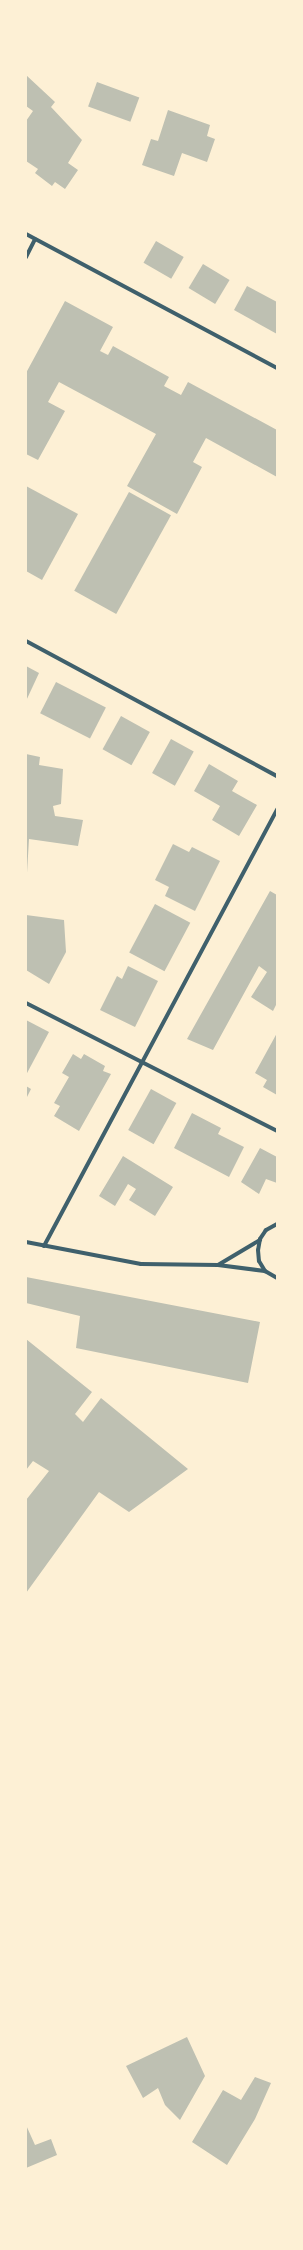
<!DOCTYPE html>
<html>
<head>
<meta charset="utf-8">
<style>
	body { margin:0 }
	#map { position:relative; width:303px; height:2250px; overflow:hidden; background:#fdf0d5; font-family:"Work Sans",sans-serif }
	div>[style] { position:absolute }
	.building>* { inset:0; background:#bec0b2; transform-origin:0 0 }
	.minor>* { height:4px; margin:-2px; padding:0 2px; transform-origin:2px; border-radius:2px; background:#3f606c }
	span { translate:-50% -50%; white-space:nowrap; text-align:center; line-height:1.15; -webkit-text-stroke:3.5px #fdf0d5; paint-order:stroke }
	.frame { position:absolute; inset:0; border:27px solid #fdf0d5; pointer-events:none }
</style>
</head>
<body>
<div id="map">
	<div class="building">
		<div style="clip-path:polygon(26px 75px,55px 102px,51px 107px,82px 140px,68px 163px,78px 170px,65px 189px,55px 182px,52px 186px,35px 173px,38px 169px,26px 161px,26px 121px,33px 111px,26px 106px)"></div>
		<div style="left:97px;top:82px;width:45px;height:26px;rotate:20deg"></div>
		<div style="clip-path:polygon(168px 110px,210px 125px,207px 136px,215px 139px,207px 162px,182px 153px,174px 176px,142px 165px,151px 139px,158px 141px)"></div>
		<div style="left:156px;top:241px;width:32px;height:25px;rotate:30deg"></div>
		<div style="left:203px;top:264px;width:31px;height:28px;rotate:31deg"></div>
		<div style="clip-path:polygon(247px 286px,277px 302px,277px 334px,234px 310px)"></div>
		<div style="clip-path:polygon(65px 301px,113px 327px,100px 351px,108px 355px,113px 346px,169px 377px,164px 386px,181px 395px,188px 382px,277px 430px,277px 477px,206px 438px,193px 462px,202px 467px,177px 514px,127px 486px,156px 434px,59px 382px,48px 402px,65px 411px,38px 460px,26px 454px,26px 373px)"></div>
		<div style="clip-path:polygon(26px 486px,78px 514px,42px 580px,26px 571px)"></div>
		<div style="left:129px;top:492px;width:48px;height:113px;rotate:29deg"></div>
		<div style="clip-path:polygon(26px 666px,39px 673px,26px 701px)"></div>
		<div style="left:56px;top:682px;width:56px;height:35px;rotate:27deg"></div>
		<div style="left:121px;top:716px;width:33px;height:38px;rotate:29deg"></div>
		<div style="left:171px;top:739px;width:26px;height:39px;rotate:29deg"></div>
		<div style="clip-path:polygon(26px 754px,40px 757px,39px 765px,63px 769px,61px 804px,53px 806px,55px 816px,83px 820px,78px 846px,29px 839px,27px 873px)"></div>
		<div style="clip-path:polygon(209px 764px,238px 781px,232px 791px,257px 805px,239px 836px,212px 820px,220px 806px,194px 791px)"></div>
		<div style="clip-path:polygon(173px 844px,189px 852px,192px 847px,220px 861px,195px 911px,165px 896px,169px 887px,155px 880px)"></div>
		<div style="clip-path:polygon(270px 891px,277px 895px,277px 1003px,273px 1011px,251px 997px,267px 972px,259px 966px,213px 1050px,187px 1039px)"></div>
		<div style="left:155px;top:904px;width:40px;height:55px;rotate:28deg"></div>
		<div style="clip-path:polygon(26px 915px,64px 920px,66px 952px,49px 984px,26px 970px)"></div>
		<div style="clip-path:polygon(128px 966px,158px 981px,135px 1027px,100px 1010px,117px 976px,122px 979px)"></div>
		<div style="clip-path:polygon(26px 1020px,49px 1032px,26px 1075px)"></div>
		<div style="clip-path:polygon(277px 1033px,277px 1095px,263px 1087px,267px 1080px,255px 1073px)"></div>
		<div style="clip-path:polygon(73px 1054px,81px 1059px,84px 1054px,105px 1066px,103px 1071px,111px 1074px,79px 1131px,54px 1116px,60px 1106px,54px 1103px,69px 1077px,62px 1073px)"></div>
		<div style="clip-path:polygon(26px 1086px,31px 1089px,26px 1099px)"></div>
		<div style="left:151px;top:1089px;width:29px;height:47px;rotate:29deg"></div>
		<div style="clip-path:polygon(192px 1113px,221px 1128px,218px 1134px,244px 1147px,229px 1177px,174px 1148px)"></div>
		<div style="clip-path:polygon(260px 1148px,277px 1157px,277px 1183px,266px 1179px,259px 1194px,241px 1182px)"></div>
		<div style="clip-path:polygon(123px 1156px,173px 1187px,155px 1216px,129px 1200px,136px 1189px,128px 1184px,115px 1206px,99px 1196px)"></div>
		<div style="clip-path:polygon(26px 1277px,260px 1322px,248px 1383px,76px 1348px,80px 1316px,26px 1303px)"></div>
		<div style="clip-path:polygon(26px 1339px,92px 1392px,75px 1414px,83px 1422px,101px 1398px,188px 1469px,129px 1512px,99px 1492px,26px 1593px,26px 1500px,49px 1471px,33px 1461px,26px 1470px)"></div>
		<div style="clip-path:polygon(187px 2037px,205px 2076px,180px 2120px,165px 2105px,158px 2088px,143px 2098px,126px 2066px)"></div>
		<div style="clip-path:polygon(255px 2077px,271px 2083px,255px 2119px,227px 2165px,192px 2142px,223px 2090px,241px 2100px)"></div>
		<div style="clip-path:polygon(26px 2125px,35px 2145px,51px 2139px,57px 2155px,26px 2168px)"></div>
	</div>
	<div class="minor">
		<div style="left:26px;top:234px;width:285px;rotate:28.1deg"></div>
		<div style="left:26px;top:257px;width:20px;rotate:-63deg"></div>
		<div style="left:26px;top:641px;width:285px;rotate:28.3deg"></div>
		<div style="left:26px;top:1003px;width:282px;rotate:27deg"></div>
		<div style="left:277px;top:1224px;width:13px;rotate:151deg"></div>
		<div style="left:266px;top:1230px;width:11px;rotate:124deg"></div>
		<div style="left:260px;top:1239px;width:11px;rotate:100deg"></div>
		<div style="left:258px;top:1250px;width:11px;rotate:85deg"></div>
		<div style="left:259px;top:1261px;width:12px;rotate:59deg"></div>
		<div style="left:265px;top:1271px;width:14px;rotate:30deg"></div>
		<div style="left:26px;top:1242px;width:117px;rotate:10.8deg"></div>
		<div style="left:141px;top:1264px;width:77px;rotate:0.7deg"></div>
		<div style="left:218px;top:1265px;width:47px;rotate:7.3deg"></div>
		<div style="left:44px;top:1246px;width:495px;rotate:-61.9deg"></div>
		<div style="left:218px;top:1265px;width:49px;rotate:-30.8deg"></div>
	</div>
	<div class="frame"></div>
</div>
</body>
</html>
